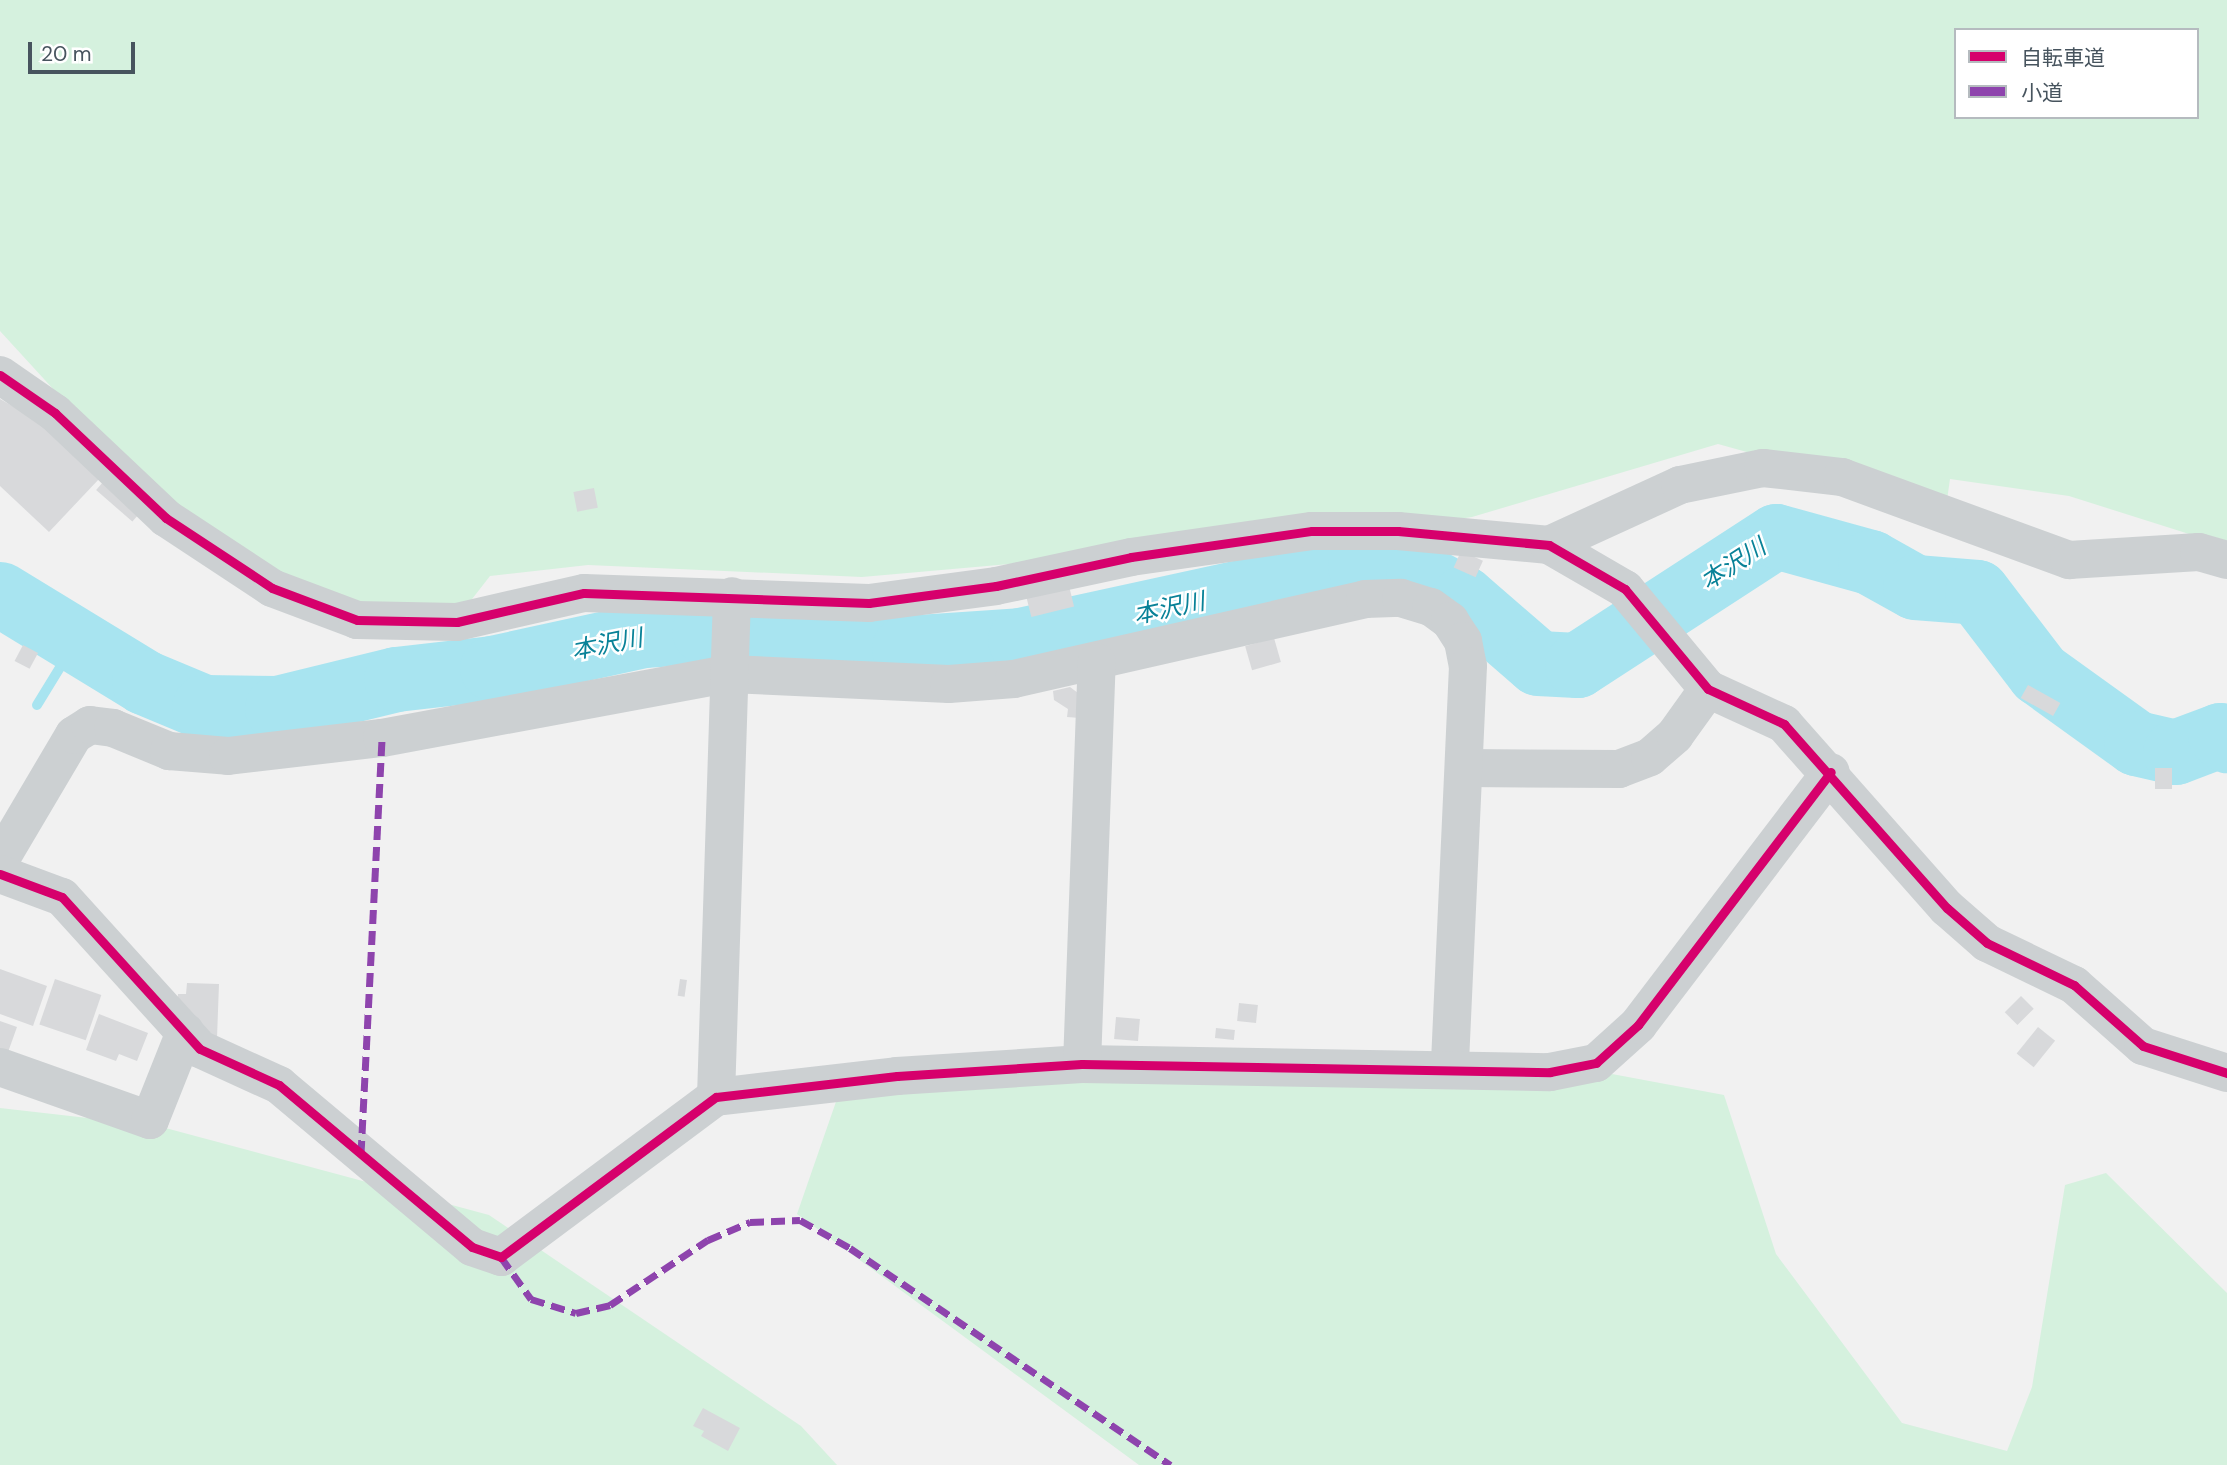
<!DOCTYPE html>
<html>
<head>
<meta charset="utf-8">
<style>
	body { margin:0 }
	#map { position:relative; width:2227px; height:1465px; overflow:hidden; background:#f1f1f1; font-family:"DM Sans","Noto Sans JP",sans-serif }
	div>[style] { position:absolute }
	.green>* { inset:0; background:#d5f1de }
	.stream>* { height:10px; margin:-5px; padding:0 5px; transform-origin:5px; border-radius:5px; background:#a8e4f0 }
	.river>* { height:65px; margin:-32.5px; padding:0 32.5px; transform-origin:32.5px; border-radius:32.5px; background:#a8e4f0 }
	.building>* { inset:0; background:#d8d9db; transform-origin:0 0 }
	.minor>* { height:38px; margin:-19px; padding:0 19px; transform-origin:19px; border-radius:19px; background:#ccd0d2 }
	.quiet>* { height:7px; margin-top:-3.5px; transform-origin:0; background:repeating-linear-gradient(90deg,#8e44ad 0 14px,transparent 0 21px) }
	.cycleway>* { height:9px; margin:-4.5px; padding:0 4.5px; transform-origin:4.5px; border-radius:4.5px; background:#d6006c }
	span { translate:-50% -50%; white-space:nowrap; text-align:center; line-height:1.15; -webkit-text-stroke:5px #fff; paint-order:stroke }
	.water-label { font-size:24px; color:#098298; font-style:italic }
	.legend { position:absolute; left:1954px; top:28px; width:245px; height:91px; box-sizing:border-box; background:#fff; border:2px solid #b5bbbf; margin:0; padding:9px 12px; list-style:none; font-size:21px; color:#47545e }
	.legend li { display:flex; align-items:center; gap:14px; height:35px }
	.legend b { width:35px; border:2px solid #b5bbbf }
	.scale { position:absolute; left:28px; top:42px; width:107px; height:32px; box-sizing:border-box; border:4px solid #47545e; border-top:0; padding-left:9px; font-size:21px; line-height:24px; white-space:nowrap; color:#47545e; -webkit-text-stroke:5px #fff; paint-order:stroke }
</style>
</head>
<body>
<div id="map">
	<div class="green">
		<div style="clip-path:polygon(evenodd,0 0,2227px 0,2227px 546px,2069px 496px,1950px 479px,1946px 507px,1718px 444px,1472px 517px,1373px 532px,862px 577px,588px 565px,490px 576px,451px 626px,353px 626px,174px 521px,0 331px,0 0,1956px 30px,2197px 30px,2197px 117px,1956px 117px,1956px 30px)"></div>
		<div style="clip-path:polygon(1032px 1067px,1580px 1068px,1724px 1095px,1776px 1254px,1902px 1423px,2007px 1451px,2032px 1387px,2065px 1185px,2106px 1173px,2227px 1293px,2227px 1465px,1139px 1465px,797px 1214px,838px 1096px)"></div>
		<div style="clip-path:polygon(0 1108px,158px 1126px,489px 1215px,801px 1426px,837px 1465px,0 1465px)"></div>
	</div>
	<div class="stream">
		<div style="left:37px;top:705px;width:73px;rotate:-58.5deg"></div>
	</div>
	<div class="river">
		<div style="left:0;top:594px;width:169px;rotate:31.4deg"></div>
		<div style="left:144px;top:682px;width:65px;rotate:22.6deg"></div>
		<div style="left:204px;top:707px;width:73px;rotate:0.8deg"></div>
		<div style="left:277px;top:708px;width:122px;rotate:-13.7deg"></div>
		<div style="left:396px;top:679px;width:97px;rotate:-6.5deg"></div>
		<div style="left:492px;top:668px;width:155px;rotate:-12.3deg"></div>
		<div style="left:643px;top:635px;width:61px;rotate:-3.8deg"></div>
		<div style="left:704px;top:631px;width:201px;rotate:4.9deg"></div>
		<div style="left:904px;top:648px;width:116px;rotate:-3.9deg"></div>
		<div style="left:1020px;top:640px;width:348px;rotate:-12.3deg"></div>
		<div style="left:1360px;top:566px;width:59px;rotate:7.9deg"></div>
		<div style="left:1418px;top:574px;width:51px;rotate:28.1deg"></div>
		<div style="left:1463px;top:598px;width:99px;rotate:40.9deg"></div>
		<div style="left:1538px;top:663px;width:39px;rotate:3deg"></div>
		<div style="left:1577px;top:665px;width:237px;rotate:-33deg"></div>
		<div style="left:1776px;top:536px;width:98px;rotate:15.5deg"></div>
		<div style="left:1870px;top:562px;width:51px;rotate:29.1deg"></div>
		<div style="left:1915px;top:587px;width:62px;rotate:4.6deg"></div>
		<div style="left:1977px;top:592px;width:102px;rotate:52.6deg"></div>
		<div style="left:2039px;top:673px;width:120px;rotate:35.8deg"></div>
		<div style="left:2136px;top:743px;width:40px;rotate:13deg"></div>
		<div style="left:2175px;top:752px;width:48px;rotate:-20.7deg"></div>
		<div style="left:2220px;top:735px;width:9px;rotate:36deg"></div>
	</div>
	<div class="building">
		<div style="clip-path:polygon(0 399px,35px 419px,99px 479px,49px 532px,0 486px)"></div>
		<div style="left:104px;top:481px;width:48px;height:12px;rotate:41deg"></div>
		<div style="left:594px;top:488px;width:20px;height:21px;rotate:79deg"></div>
		<div style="left:1461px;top:551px;width:24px;height:18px;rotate:24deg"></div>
		<div style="left:1069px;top:586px;width:21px;height:44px;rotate:76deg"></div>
		<div style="left:1274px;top:638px;width:25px;height:30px;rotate:74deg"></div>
		<div style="left:23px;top:645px;width:17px;height:18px;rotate:28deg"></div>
		<div style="left:2028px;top:685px;width:37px;height:15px;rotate:29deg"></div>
		<div style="clip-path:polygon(1070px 687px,1082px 696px,1080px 718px,1067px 717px,1068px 709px,1054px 700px,1053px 691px)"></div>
		<div style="left:2155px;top:768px;width:17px;height:21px"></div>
		<div style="clip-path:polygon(0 969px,47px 986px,33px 1026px,0 1014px)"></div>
		<div style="left:55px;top:979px;width:49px;height:48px;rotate:19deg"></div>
		<div style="left:680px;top:979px;width:7px;height:17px;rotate:8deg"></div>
		<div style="clip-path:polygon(187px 983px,219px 984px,217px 1038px,177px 1007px,178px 994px,186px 994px)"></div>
		<div style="left:2021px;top:996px;width:18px;height:23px;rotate:45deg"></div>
		<div style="left:1239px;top:1003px;width:19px;height:18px;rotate:6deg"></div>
		<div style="clip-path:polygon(99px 1014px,148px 1033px,137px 1061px,119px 1054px,116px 1061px,86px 1050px)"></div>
		<div style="left:1116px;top:1017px;width:24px;height:22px;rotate:5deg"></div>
		<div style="clip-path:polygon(0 1021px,17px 1027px,7px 1055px,0 1053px)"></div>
		<div style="left:2038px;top:1027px;width:22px;height:34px;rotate:39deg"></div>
		<div style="left:1216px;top:1028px;width:19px;height:10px;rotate:6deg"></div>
		<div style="clip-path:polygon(703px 1408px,740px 1428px,728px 1451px,701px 1436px,704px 1431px,693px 1426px)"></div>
	</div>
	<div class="minor">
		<div style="left:0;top:375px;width:67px;rotate:34.6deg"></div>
		<div style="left:55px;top:413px;width:153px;rotate:43.4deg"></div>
		<div style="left:166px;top:518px;width:127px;rotate:33.4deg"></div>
		<div style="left:272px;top:588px;width:91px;rotate:20.6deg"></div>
		<div style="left:357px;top:620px;width:100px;rotate:1.1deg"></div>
		<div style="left:457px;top:622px;width:130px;rotate:-12.9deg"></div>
		<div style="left:584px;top:593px;width:285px;rotate:2deg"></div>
		<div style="left:869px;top:603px;width:128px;rotate:-7.6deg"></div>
		<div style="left:996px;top:586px;width:138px;rotate:-12.1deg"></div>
		<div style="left:1131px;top:557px;width:183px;rotate:-8.2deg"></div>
		<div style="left:1312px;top:531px;width:86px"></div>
		<div style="left:1398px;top:531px;width:152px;rotate:5.3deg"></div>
		<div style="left:1549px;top:545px;width:88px;rotate:30.1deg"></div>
		<div style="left:1625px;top:589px;width:130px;rotate:50.3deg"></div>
		<div style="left:1708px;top:689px;width:84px;rotate:24.7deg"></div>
		<div style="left:1784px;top:724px;width:246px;rotate:48.5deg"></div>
		<div style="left:1947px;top:908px;width:53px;rotate:41.2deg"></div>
		<div style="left:1987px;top:943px;width:97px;rotate:25.8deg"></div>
		<div style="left:2074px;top:985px;width:92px;rotate:41.5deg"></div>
		<div style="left:2143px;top:1046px;width:88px;rotate:17.8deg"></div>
		<div style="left:1549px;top:545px;width:144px;rotate:-24.6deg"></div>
		<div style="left:1680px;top:485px;width:85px;rotate:-11.6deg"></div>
		<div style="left:1763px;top:468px;width:80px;rotate:6.5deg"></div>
		<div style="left:1842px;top:477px;width:242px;rotate:20.1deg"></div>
		<div style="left:2069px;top:560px;width:130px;rotate:-3.5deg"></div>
		<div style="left:2199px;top:552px;width:29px;rotate:16deg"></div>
		<div style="left:1465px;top:768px;width:154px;rotate:0.4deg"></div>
		<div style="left:1619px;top:769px;width:33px;rotate:-21deg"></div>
		<div style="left:1650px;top:757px;width:33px;rotate:-41deg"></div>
		<div style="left:1675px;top:735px;width:57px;rotate:-54.3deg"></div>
		<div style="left:0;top:860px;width:145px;rotate:-59.4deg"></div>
		<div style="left:74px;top:735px;width:19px;rotate:-32deg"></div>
		<div style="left:90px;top:725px;width:23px;rotate:7deg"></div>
		<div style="left:113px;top:728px;width:61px;rotate:22.3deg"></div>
		<div style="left:169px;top:751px;width:59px;rotate:4.8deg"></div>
		<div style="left:228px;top:756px;width:155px;rotate:-6.7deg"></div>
		<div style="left:382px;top:738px;width:353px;rotate:-10.5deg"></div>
		<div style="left:729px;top:674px;width:220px;rotate:2.6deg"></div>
		<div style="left:949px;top:684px;width:65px;rotate:-4.4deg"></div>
		<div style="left:1014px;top:679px;width:360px;rotate:-12.8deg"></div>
		<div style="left:1365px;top:599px;width:36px;rotate:-2deg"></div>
		<div style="left:1401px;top:598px;width:31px;rotate:17deg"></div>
		<div style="left:1431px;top:607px;width:24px;rotate:36deg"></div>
		<div style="left:1450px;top:621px;width:24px;rotate:57deg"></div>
		<div style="left:1463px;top:641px;width:25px;rotate:79deg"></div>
		<div style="left:1468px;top:666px;width:404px;rotate:92.6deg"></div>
		<div style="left:0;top:874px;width:66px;rotate:20.4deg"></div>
		<div style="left:62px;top:897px;width:205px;rotate:47.8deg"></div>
		<div style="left:200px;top:1049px;width:87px;rotate:24.5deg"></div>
		<div style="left:279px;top:1085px;width:252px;rotate:40deg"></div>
		<div style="left:472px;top:1247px;width:31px;rotate:19deg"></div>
		<div style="left:501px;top:1257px;width:268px;rotate:-36.7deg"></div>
		<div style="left:716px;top:1097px;width:182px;rotate:-6.6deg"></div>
		<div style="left:897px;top:1076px;width:185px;rotate:-3.7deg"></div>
		<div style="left:1082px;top:1064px;width:468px;rotate:1deg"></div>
		<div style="left:1550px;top:1072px;width:47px;rotate:-11.1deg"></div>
		<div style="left:1596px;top:1063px;width:57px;rotate:-42.1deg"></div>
		<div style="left:1638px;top:1025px;width:318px;rotate:-52.7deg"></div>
		<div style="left:1082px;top:1064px;width:402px;rotate:-87.9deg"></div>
		<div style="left:0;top:1067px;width:159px;rotate:19.5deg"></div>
		<div style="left:150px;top:1120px;width:95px;rotate:-68.3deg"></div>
		<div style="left:716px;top:1097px;width:501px;rotate:-88.17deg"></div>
	</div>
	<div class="quiet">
		<div style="left:361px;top:1154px;width:417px;rotate:-87.1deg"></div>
		<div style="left:501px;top:1257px;width:52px;rotate:54.5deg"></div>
		<div style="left:531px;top:1299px;width:47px;rotate:17.3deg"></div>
		<div style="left:576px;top:1313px;width:35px;rotate:-13deg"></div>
		<div style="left:610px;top:1305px;width:118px;rotate:-33.6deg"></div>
		<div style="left:708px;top:1240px;width:46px;rotate:-23.2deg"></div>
		<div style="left:750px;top:1222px;width:50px;rotate:-2.3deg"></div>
		<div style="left:800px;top:1220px;width:57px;rotate:29.2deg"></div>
		<div style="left:850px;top:1248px;width:387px;rotate:34.1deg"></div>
	</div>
	<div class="cycleway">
		<div style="left:0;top:375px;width:67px;rotate:34.6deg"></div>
		<div style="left:55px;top:413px;width:153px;rotate:43.4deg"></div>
		<div style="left:166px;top:518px;width:127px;rotate:33.4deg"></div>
		<div style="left:272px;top:588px;width:91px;rotate:20.6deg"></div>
		<div style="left:357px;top:620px;width:100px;rotate:1.1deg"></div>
		<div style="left:457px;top:622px;width:130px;rotate:-12.9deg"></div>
		<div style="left:584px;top:593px;width:285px;rotate:2deg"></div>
		<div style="left:869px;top:603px;width:128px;rotate:-7.6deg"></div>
		<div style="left:996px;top:586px;width:138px;rotate:-12.1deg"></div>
		<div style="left:1131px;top:557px;width:183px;rotate:-8.2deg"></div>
		<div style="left:1312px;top:531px;width:86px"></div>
		<div style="left:1398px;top:531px;width:152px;rotate:5.3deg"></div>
		<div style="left:1549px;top:545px;width:88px;rotate:30.1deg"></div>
		<div style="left:1625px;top:589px;width:130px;rotate:50.3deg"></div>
		<div style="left:1708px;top:689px;width:84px;rotate:24.7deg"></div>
		<div style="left:1784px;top:724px;width:246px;rotate:48.5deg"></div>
		<div style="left:1947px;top:908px;width:53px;rotate:41.2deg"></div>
		<div style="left:1987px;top:943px;width:97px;rotate:25.8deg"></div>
		<div style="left:2074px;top:985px;width:92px;rotate:41.5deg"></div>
		<div style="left:2143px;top:1046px;width:88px;rotate:17.8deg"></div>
		<div style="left:0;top:874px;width:66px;rotate:20.4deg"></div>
		<div style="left:62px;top:897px;width:205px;rotate:47.8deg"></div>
		<div style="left:200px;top:1049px;width:87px;rotate:24.5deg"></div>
		<div style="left:279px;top:1085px;width:252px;rotate:40deg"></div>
		<div style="left:472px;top:1247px;width:31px;rotate:19deg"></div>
		<div style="left:501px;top:1257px;width:268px;rotate:-36.7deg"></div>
		<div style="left:716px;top:1097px;width:182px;rotate:-6.6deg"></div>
		<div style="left:897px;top:1076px;width:185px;rotate:-3.7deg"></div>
		<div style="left:1082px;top:1064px;width:468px;rotate:1deg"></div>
		<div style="left:1550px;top:1072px;width:47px;rotate:-11.1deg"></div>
		<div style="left:1596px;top:1063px;width:57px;rotate:-42.1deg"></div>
		<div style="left:1638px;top:1025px;width:318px;rotate:-52.7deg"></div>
	</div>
	<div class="water-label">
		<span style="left:1733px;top:564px;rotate:-33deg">本沢川</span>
		<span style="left:1169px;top:608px;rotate:-12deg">本沢川</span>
		<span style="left:607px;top:644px;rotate:-11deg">本沢川</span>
	</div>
	<ul class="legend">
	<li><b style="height:9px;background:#d6006c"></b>自転車道</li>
	<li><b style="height:9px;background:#8e44ad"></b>小道</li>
	</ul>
	<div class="scale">20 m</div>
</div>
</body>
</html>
